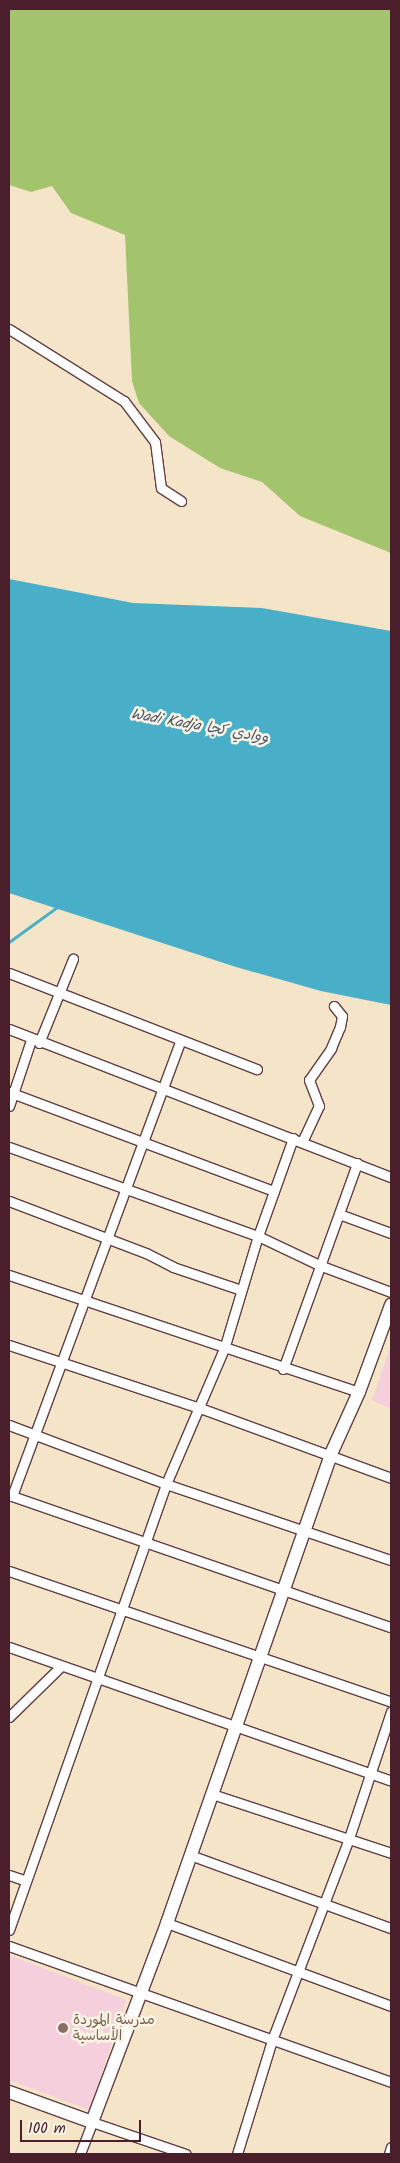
<!DOCTYPE html>
<html>
<head>
<meta charset="utf-8">
<style>
	body { margin:0 }
	#map { position:relative; width:400px; height:2163px; overflow:hidden; background:#f4e5c9; font-family:Kalam,"Playpen Sans Arabic",sans-serif }
	div>[style] { position:absolute }
	.built>* { inset:0; background:#f5cfdb }
	.green>* { inset:0; background:#a3c46d }
	.water>* { inset:0; background:#49aec8 }
	.stream>* { height:2.5px; margin:-1.25px; padding:0 1.25px; transform-origin:1.25px; border-radius:1.25px; background:#49aec8 }
	.roads { filter:drop-shadow(1px 0 #643d43) drop-shadow(-1px 0 #643d43) drop-shadow(0 1px #643d43) drop-shadow(0 -1px #643d43) }
	.street>* { height:9px; margin:-4.5px; padding:0 4.5px; transform-origin:4.5px; border-radius:4.5px; background:#fff }
	.secondary>* { height:12px; margin:-6px; padding:0 6px; transform-origin:6px; border-radius:6px; background:#fff }
	.dots>* { width:14px; height:14px; translate:-50% -50%; box-sizing:border-box; border:2px solid #fcf5e5; border-radius:50% }
	span { translate:-50% -50%; white-space:nowrap; text-align:center; line-height:1.15; -webkit-text-stroke:5px #fcf5e5; paint-order:stroke }
	.education-label { font-size:14px; color:#785e54 }
	.left { translate:0 -50%; text-align:left }
	.water-label { font-size:15px; color:#4a586a; font-style:italic }
	.frame { position:absolute; inset:0; border:10px solid #4a1f2b; pointer-events:none }
	.scale { position:absolute; left:20px; top:2120px; width:121px; height:22px; box-sizing:border-box; border:2px solid #4a1f2b; border-top:0; padding-left:6px; font-size:15px; line-height:18px; white-space:nowrap; color:#4a1f2b; -webkit-text-stroke:4px #fcf5e5; paint-order:stroke }
</style>
</head>
<body>
<div id="map">
	<div class="built">
		<div style="clip-path:polygon(391px 1345px,391px 1409px,372px 1400px)"></div>
		<div style="clip-path:polygon(12px 1956px,126px 2000px,90px 2110px,9px 2080px,9px 1964px)"></div>
	</div>
	<div class="green">
		<div style="clip-path:polygon(9px 9px,391px 9px,391px 553px,300px 516px,262px 482px,220px 468px,169px 436px,139px 403px,132px 381px,125px 235px,71px 213px,52px 186px,31px 192px,9px 185px)"></div>
	</div>
	<div class="water">
		<div style="clip-path:polygon(9px 579px,133px 603px,262px 608px,391px 631px,391px 1005px,321px 991px,236px 967px,9px 893px)"></div>
	</div>
	<div class="stream">
		<div style="left:9px;top:942px;width:58px;rotate:-35.9deg"></div>
	</div>
	<div class="roads">
		<div class="street">
			<div style="left:9px;top:329px;width:136px;rotate:32.1deg"></div>
			<div style="left:124px;top:401px;width:51px;rotate:52.9deg"></div>
			<div style="left:155px;top:442px;width:46px;rotate:82.6deg"></div>
			<div style="left:161px;top:488px;width:24px;rotate:33deg"></div>
			<div style="left:9px;top:973px;width:266px;rotate:21.2deg"></div>
			<div style="left:9px;top:1029px;width:410px;rotate:21.2deg"></div>
			<div style="left:39px;top:1043px;width:91px;rotate:-68deg"></div>
			<div style="left:9px;top:1092px;width:283px;rotate:20.5deg"></div>
			<div style="left:9px;top:1106px;width:70px;rotate:-71.6deg"></div>
			<div style="left:302px;top:1142px;width:40px;rotate:-65deg"></div>
			<div style="left:319px;top:1106px;width:28px;rotate:-111deg"></div>
			<div style="left:309px;top:1080px;width:39px;rotate:-55deg"></div>
			<div style="left:331px;top:1048px;width:23px;rotate:-67deg"></div>
			<div style="left:340px;top:1027px;width:11px;rotate:-80deg"></div>
			<div style="left:342px;top:1016px;width:13px;rotate:-129deg"></div>
			<div style="left:9px;top:1147px;width:264px;rotate:19.7deg"></div>
			<div style="left:258px;top:1236px;width:68px;rotate:25.4deg"></div>
			<div style="left:319px;top:1265px;width:77px;rotate:20.6deg"></div>
			<div style="left:9px;top:1201px;width:147px;rotate:20.8deg"></div>
			<div style="left:146px;top:1253px;width:30px;rotate:27deg"></div>
			<div style="left:173px;top:1267px;width:72px;rotate:18.7deg"></div>
			<div style="left:339px;top:1214px;width:55px;rotate:20.1deg"></div>
			<div style="left:9px;top:1275px;width:369px;rotate:18.5deg"></div>
			<div style="left:9px;top:1345px;width:201px;rotate:18.3deg"></div>
			<div style="left:200px;top:1408px;width:203px;rotate:20.1deg"></div>
			<div style="left:283px;top:1369px;width:219px;rotate:-70.2deg"></div>
			<div style="left:9px;top:1425px;width:168px;rotate:20.6deg"></div>
			<div style="left:166px;top:1484px;width:237px;rotate:18.7deg"></div>
			<div style="left:9px;top:1495px;width:404px;rotate:19.1deg"></div>
			<div style="left:12px;top:1496px;width:484px;rotate:-69.7deg"></div>
			<div style="left:9px;top:1571px;width:404px;rotate:18.9deg"></div>
			<div style="left:9px;top:1647px;width:405px;rotate:19.3deg"></div>
			<div style="left:9px;top:1717px;width:73px;rotate:-44.4deg"></div>
			<div style="left:212px;top:1794px;width:188px;rotate:18.2deg"></div>
			<div style="left:190px;top:1855px;width:214px;rotate:20deg"></div>
			<div style="left:9px;top:1875px;width:18px;rotate:19deg"></div>
			<div style="left:167px;top:1923px;width:239px;rotate:20.3deg"></div>
			<div style="left:9px;top:1930px;width:473px;rotate:-70.6deg"></div>
			<div style="left:166px;top:1484px;width:147px;rotate:-66.8deg"></div>
			<div style="left:224px;top:1349px;width:118px;rotate:-73.3deg"></div>
			<div style="left:258px;top:1236px;width:104px;rotate:-70.3deg"></div>
			<div style="left:9px;top:1946px;width:405px;rotate:19.6deg"></div>
			<div style="left:80px;top:2154px;width:34px;rotate:-69deg"></div>
			<div style="left:92px;top:2122px;width:99px;rotate:18.8deg"></div>
			<div style="left:237px;top:2154px;width:119px;rotate:-72.9deg"></div>
			<div style="left:272px;top:2040px;width:216px;rotate:-69.1deg"></div>
			<div style="left:349px;top:1838px;width:133px;rotate:-71.6deg"></div>
			<div style="left:389px;top:2154px;width:7px;rotate:-74deg"></div>
		</div>
		<div class="secondary">
			<div style="left:9px;top:2092px;width:88px;rotate:19.9deg"></div>
			<div style="left:92px;top:2122px;width:213px;rotate:-69.3deg"></div>
			<div style="left:167px;top:1923px;width:497px;rotate:-70.7deg"></div>
			<div style="left:331px;top:1454px;width:68px;rotate:-65.7deg"></div>
			<div style="left:359px;top:1392px;width:93px;rotate:-69.8deg"></div>
		</div>
	</div>
	<div class="dots">
		<div style="left:63px;top:2028px;background:#8d6e63"></div>
	</div>
	<div class="education-label">
		<span class="left" style="left:73px;top:2028px">مدرسة الموردة<br>الأساسية</span>
	</div>
	<div class="water-label">
		<span style="left:200px;top:727px;rotate:10deg">Wadi Kadja ووادي كجا</span>
	</div>
	<div class="frame"></div>
	<div class="scale">100 m</div>
</div>
</body>
</html>
